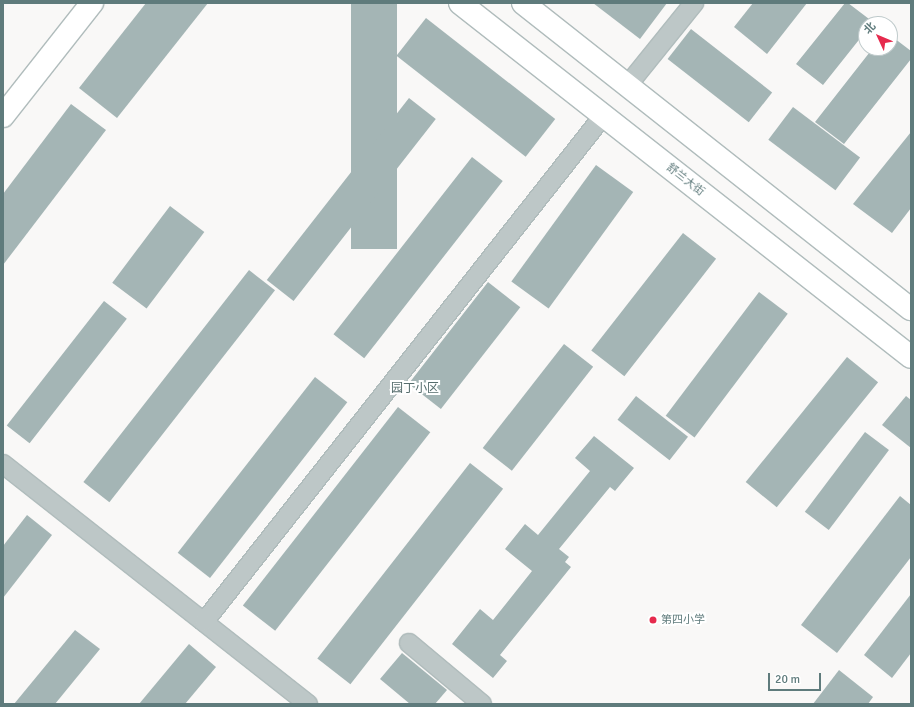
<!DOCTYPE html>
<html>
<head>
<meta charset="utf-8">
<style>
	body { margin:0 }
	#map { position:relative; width:914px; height:707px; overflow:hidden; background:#f9f8f7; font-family:Signika,"Noto Sans SC",sans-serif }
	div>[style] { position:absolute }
	.building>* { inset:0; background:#a4b5b5; transform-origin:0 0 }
	.roads { filter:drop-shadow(1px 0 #b0bcbc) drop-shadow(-1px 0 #b0bcbc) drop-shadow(0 1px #b0bcbc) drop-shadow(0 -1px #b0bcbc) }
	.street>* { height:18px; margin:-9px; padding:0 9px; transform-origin:9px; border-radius:9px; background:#bdc7c7 }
	.secondary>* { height:22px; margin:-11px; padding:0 11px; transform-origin:11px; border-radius:11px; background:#fff }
	.primary>* { height:22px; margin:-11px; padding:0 11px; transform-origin:11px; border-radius:11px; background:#fff }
	.dots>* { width:11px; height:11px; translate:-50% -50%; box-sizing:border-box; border:2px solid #fff; border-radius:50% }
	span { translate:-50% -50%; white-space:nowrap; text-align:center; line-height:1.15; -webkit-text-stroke:4px #fff; paint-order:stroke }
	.street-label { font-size:11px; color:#5f7b7c }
	.poi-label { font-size:11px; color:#5f7b7c }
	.left { translate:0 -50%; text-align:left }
	.neighbourhood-label { font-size:12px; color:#566d6d }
	.frame { position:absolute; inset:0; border:4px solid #5f7b7c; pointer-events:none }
	.north { position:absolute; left:858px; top:16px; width:40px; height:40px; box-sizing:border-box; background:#fff; border:1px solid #bfcacb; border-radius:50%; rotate:314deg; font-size:11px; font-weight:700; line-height:16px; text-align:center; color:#5f7b7c }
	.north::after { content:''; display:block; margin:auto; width:14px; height:18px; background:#e62a4d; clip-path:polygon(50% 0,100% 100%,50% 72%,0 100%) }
	.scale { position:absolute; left:768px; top:673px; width:53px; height:18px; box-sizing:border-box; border:2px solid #5f7b7c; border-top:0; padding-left:5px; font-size:12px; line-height:14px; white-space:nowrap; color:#5f7b7c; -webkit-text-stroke:3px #fff; paint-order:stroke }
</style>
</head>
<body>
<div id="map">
	<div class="building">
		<div style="clip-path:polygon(146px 3px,208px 3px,117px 118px,79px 88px)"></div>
		<div style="left:351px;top:3px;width:46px;height:246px"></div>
		<div style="clip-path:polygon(593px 3px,667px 3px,640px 39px)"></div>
		<div style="clip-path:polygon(753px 3px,807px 3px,767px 54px,734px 27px)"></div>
		<div style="clip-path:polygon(845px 3px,848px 3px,873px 22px,866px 24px,866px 31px,823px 85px,796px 64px)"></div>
		<div style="left:426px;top:18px;width:164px;height:48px;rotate:38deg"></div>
		<div style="left:691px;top:29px;width:103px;height:38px;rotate:38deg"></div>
		<div style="clip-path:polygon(890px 35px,911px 51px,911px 59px,844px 144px,815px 122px,873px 48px,890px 48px)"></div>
		<div style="left:409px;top:98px;width:34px;height:231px;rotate:38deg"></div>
		<div style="clip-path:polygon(71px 104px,106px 130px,3px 265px,3px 194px)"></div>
		<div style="left:793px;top:107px;width:84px;height:41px;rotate:37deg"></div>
		<div style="clip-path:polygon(911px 132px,911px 208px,892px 233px,853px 204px)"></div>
		<div style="left:472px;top:157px;width:39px;height:225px;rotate:38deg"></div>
		<div style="left:596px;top:165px;width:46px;height:144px;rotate:36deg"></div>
		<div style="left:170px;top:206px;width:43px;height:96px;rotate:37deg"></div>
		<div style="left:683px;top:233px;width:42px;height:149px;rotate:38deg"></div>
		<div style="left:249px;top:270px;width:33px;height:269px;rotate:38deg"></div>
		<div style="left:488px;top:282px;width:41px;height:129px;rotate:38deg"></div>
		<div style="left:759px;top:292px;width:36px;height:155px;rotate:37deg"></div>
		<div style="left:104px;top:301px;width:29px;height:158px;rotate:38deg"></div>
		<div style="left:564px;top:344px;width:37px;height:132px;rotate:38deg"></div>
		<div style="left:847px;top:357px;width:40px;height:161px;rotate:39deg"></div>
		<div style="left:315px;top:377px;width:41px;height:223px;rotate:38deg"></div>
		<div style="left:636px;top:396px;width:66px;height:30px;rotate:38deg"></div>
		<div style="clip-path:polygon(906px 396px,911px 400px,911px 448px,882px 425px)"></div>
		<div style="left:398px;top:407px;width:41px;height:252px;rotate:38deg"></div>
		<div style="left:865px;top:432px;width:30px;height:100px;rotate:37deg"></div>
		<div style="clip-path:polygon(594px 436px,634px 468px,615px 491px,610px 487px,559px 549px,569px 557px,565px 562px,571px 567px,500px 655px,507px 661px,493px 678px,452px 644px,480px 609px,493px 620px,532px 571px,505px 549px,525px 524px,538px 535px,590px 471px,575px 458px)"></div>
		<div style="left:470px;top:463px;width:42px;height:248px;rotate:38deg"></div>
		<div style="clip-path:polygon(900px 496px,911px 505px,911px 557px,837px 653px,801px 625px)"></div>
		<div style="clip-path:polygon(27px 515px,52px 535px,3px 598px,3px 546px)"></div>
		<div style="clip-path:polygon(911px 594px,911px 653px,892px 678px,864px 655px)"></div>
		<div style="clip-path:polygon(75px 630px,100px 649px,55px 704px,14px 704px)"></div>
		<div style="clip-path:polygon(189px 644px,216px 667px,185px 704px,139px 704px)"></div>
		<div style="clip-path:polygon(402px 653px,447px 690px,435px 704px,410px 704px,380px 679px)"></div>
		<div style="clip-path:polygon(839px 670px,873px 697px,868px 704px,813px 704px)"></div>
	</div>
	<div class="roads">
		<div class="street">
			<div style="left:627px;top:86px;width:107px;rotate:-51.1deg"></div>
			<div style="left:3px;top:464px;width:388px;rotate:38.2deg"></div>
			<div style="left:204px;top:622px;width:644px;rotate:-51.74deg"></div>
			<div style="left:409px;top:643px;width:95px;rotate:39.9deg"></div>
		</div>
		<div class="secondary">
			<div style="left:3px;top:116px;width:144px;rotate:-51.8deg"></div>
		</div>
		<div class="primary">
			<div style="left:460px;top:3px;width:573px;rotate:38.13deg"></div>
			<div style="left:523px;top:3px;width:494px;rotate:38.3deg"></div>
		</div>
	</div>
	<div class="dots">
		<div style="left:653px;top:620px;background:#e62a4d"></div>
	</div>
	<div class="street-label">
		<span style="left:685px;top:180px;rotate:38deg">舒兰大街</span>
	</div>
	<div class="poi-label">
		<span class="left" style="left:661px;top:620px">第四小学</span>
	</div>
	<div class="neighbourhood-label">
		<span style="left:415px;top:389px">园丁小区</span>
	</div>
	<div class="frame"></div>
	<div class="north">北</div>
	<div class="scale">20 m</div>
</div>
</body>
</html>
